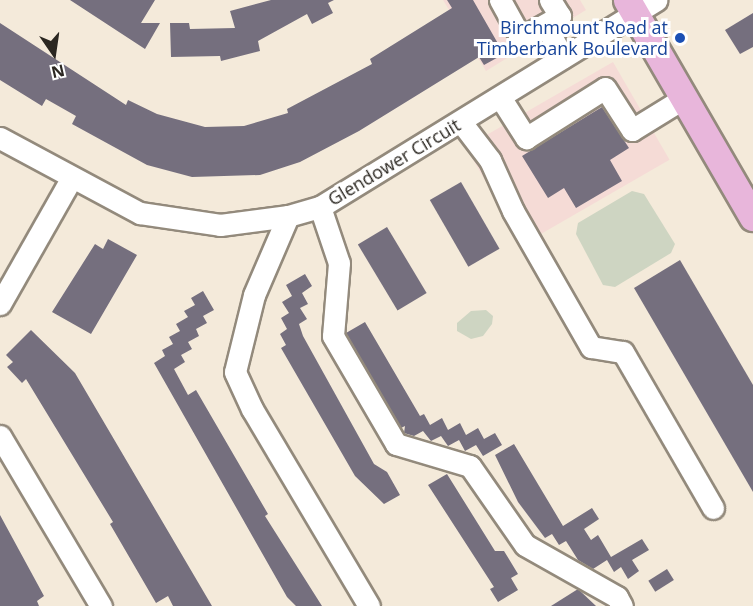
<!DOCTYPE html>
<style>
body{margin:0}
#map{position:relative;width:753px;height:606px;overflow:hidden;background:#f4eada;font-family:"Open Sans",sans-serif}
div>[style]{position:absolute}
.commercial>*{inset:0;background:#f5dbd6;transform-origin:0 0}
.green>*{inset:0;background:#ced5c2}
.building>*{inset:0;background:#756f7e;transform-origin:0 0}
.roads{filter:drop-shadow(2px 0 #938a7c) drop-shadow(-2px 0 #938a7c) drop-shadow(0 2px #938a7c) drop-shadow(0 -2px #938a7c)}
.minor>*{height:21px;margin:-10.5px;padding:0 10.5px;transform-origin:10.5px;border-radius:10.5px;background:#fff}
.major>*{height:27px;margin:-13.5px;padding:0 13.5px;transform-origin:13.5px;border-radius:13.5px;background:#e8b6db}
.dots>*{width:16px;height:16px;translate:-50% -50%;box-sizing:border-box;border:3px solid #fff;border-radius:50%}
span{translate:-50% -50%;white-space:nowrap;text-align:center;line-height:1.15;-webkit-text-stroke:6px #fff;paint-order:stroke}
.transit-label{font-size:18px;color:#164399}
.right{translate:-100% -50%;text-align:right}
.street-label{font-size:18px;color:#2b2721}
.north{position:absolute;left:24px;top:24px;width:60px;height:60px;-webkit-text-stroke:4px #fff;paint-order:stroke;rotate:167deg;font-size:16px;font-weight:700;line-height:24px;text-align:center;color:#2b2721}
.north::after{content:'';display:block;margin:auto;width:21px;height:27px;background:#2b2721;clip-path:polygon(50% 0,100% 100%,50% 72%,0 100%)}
</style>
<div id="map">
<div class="commercial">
<i style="clip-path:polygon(443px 0,580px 0,586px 10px,486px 71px)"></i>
<i style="left:613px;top:62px;width:113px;height:170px;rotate:60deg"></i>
</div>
<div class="green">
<i style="clip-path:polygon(632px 191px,644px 194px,675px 244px,671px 253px,615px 287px,603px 285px,576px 234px,578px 223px)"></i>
<i style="clip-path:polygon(486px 310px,493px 316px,492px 324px,483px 336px,471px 339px,457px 331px,457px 323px,471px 311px)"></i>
</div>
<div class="building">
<i style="clip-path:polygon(70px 0,155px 0,141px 23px,160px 23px,145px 49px)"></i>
<i style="clip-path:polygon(271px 0,334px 0,328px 3px,333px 13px,312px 24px,307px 14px,258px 41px,260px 51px,221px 61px,220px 56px,171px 57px,170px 23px,189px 23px,190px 29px,235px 28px,230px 11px)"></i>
<i style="clip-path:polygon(447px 0,473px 0,504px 54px,484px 65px,479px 57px,359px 131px,300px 162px,260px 175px,192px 177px,147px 165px,72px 124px,76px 116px,46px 99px,42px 106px,0 80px,0 23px,126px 105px,128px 100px,157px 114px,205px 127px,244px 126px,288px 113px,287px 109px,372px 64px,370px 59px,452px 8px)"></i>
<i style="clip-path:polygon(753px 13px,753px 47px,740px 54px,725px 30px)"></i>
<i style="clip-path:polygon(602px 107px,629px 148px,610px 160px,622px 181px,576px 208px,564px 188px,548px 198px,522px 156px)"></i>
<i style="left:461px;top:182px;width:77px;height:36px;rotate:60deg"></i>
<i style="left:387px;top:227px;width:77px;height:34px;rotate:59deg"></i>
<i style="clip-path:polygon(108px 239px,137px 255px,91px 334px,52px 312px,95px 244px,103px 249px)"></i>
<i style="clip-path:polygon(680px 260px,753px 385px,753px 492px,634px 288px)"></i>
<i style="clip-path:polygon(305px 274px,312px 286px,302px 293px,308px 304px,300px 308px,307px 319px,299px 324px,303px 336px,374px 464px,387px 472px,400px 495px,384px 504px,355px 476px,281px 348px,286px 345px,280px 334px,287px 329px,281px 318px,289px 313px,282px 302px,292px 296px,286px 285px)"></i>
<i style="clip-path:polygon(203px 291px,214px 310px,203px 316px,207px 323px,196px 329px,199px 336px,188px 342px,192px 349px,181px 355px,185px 362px,174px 369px,188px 395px,196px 390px,268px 514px,265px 516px,322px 606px,296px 606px,287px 597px,154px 363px,165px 356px,162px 350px,173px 344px,169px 337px,180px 331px,176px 324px,188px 317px,184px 311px,195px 305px,191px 298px)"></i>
<i style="clip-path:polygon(365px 322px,420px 416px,424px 414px,430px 425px,442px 418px,448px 430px,460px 423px,466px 435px,478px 428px,484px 439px,495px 433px,502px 445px,483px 456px,476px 445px,465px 451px,459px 440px,448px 446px,441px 436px,431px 441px,423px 431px,414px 436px,404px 433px,405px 426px,401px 428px,346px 333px)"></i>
<i style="clip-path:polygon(31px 330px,75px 373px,212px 606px,173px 606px,168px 596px,156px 603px,110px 524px,113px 522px,26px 379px,22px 383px,7px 367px,13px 362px,6px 355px)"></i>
<i style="clip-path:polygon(514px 444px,563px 526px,592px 508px,599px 519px,584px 529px,591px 540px,598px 535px,611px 557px,642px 539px,649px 550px,632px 560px,639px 571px,628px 579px,621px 567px,614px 572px,607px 560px,593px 569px,578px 560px,566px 541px,559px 545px,552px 534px,545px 538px,518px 502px,495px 455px)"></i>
<i style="clip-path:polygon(447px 474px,495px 551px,504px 551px,518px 574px,511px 578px,518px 590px,498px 602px,490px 589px,494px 587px,428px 485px)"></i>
<i style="clip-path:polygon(0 515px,44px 596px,37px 601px,39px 606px,0 606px)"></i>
<i style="left:667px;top:569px;width:13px;height:22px;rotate:58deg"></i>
<i style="clip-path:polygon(578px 589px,596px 606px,551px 606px)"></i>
</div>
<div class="roads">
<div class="minor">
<i style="left:500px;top:0;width:43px;rotate:61.1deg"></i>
<i style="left:521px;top:38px;width:45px;rotate:-29.4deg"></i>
<i style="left:560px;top:16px;width:19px;rotate:-122deg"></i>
<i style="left:545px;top:25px;width:37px;rotate:61deg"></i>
<i style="left:500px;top:97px;width:49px;rotate:57.6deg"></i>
<i style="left:526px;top:138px;width:93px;rotate:-32.3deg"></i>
<i style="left:605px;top:88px;width:50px;rotate:57.3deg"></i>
<i style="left:632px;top:130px;width:61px;rotate:-31.6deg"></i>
<i style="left:461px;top:122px;width:48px;rotate:52.7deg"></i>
<i style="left:490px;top:160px;width:56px;rotate:65.7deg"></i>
<i style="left:513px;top:211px;width:157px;rotate:60.2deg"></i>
<i style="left:591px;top:347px;width:32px;rotate:9deg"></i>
<i style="left:623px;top:352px;width:180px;rotate:60deg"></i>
<i style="left:0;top:138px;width:159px;rotate:28.2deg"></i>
<i style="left:140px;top:213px;width:81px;rotate:8.5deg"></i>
<i style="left:220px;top:225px;width:69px;rotate:-7.5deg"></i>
<i style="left:288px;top:216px;width:33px;rotate:-16deg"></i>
<i style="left:320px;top:207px;width:395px;rotate:-31.6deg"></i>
<i style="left:320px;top:207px;width:59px;rotate:71.3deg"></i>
<i style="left:339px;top:263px;width:73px;rotate:94.7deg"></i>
<i style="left:333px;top:336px;width:125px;rotate:59.7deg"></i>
<i style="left:396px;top:444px;width:77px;rotate:16.6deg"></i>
<i style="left:470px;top:466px;width:96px;rotate:55.2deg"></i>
<i style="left:525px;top:545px;width:106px;rotate:29.5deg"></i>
<i style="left:617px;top:597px;width:10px;rotate:61deg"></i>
<i style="left:288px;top:216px;width:86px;rotate:113.3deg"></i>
<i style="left:254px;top:295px;width:79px;rotate:103.9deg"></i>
<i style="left:235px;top:372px;width:41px;rotate:65.3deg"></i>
<i style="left:252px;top:409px;width:229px;rotate:59.3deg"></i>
<i style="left:0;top:304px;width:144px;rotate:-60.4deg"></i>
<i style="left:0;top:436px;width:198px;rotate:59.3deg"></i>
</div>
<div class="major">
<i style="left:627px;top:0;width:251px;rotate:59.9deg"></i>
</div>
</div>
<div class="dots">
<i style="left:680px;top:38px;background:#1a4fb4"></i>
</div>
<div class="transit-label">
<span class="right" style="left:668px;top:38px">Birchmount Road at<br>Timberbank Boulevard</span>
</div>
<div class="street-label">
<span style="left:394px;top:162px;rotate:-31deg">Glendower Circuit</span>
</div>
<div class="north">N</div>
</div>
